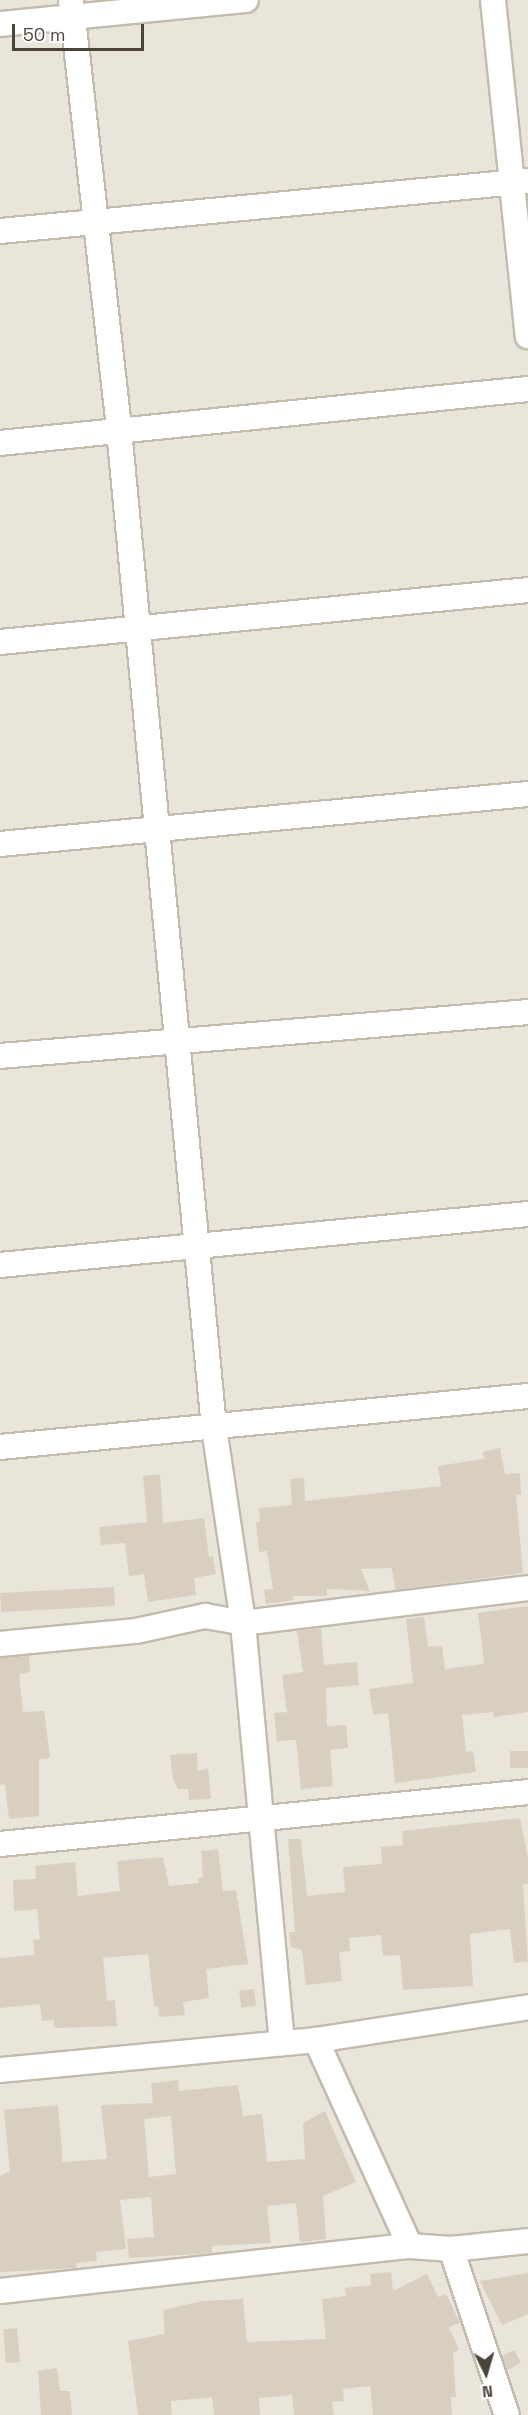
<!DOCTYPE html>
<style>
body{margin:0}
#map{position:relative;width:528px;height:2415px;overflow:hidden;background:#f6f3ec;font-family:"Space Grotesk",sans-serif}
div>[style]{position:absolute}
.residential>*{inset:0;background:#eae5da;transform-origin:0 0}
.building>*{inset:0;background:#d8cfc1;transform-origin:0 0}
.roads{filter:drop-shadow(2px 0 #c2bbae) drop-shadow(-2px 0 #c2bbae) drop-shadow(0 2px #c2bbae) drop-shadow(0 -2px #c2bbae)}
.minor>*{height:24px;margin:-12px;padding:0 12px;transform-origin:12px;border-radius:12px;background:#fff}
span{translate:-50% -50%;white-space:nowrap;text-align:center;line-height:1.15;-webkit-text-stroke:4.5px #fff;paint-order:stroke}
.north{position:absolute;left:456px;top:2343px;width:60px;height:60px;-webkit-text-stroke:4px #fff;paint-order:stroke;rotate:175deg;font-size:16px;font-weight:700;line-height:24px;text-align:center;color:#4b4439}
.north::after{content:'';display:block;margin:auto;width:21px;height:27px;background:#4b4439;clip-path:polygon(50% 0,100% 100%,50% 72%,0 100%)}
.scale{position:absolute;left:12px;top:24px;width:132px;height:27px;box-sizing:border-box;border:3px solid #4b4439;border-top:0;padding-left:8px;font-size:18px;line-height:21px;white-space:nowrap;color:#4b4439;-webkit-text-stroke:4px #fff;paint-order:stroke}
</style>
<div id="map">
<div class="residential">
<i style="left:0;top:0;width:528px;height:2415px"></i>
</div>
<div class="building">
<i style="clip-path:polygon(500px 1448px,505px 1474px,520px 1473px,521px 1494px,516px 1495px,523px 1573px,395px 1590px,392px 1568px,361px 1569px,370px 1591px,327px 1589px,327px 1596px,293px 1596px,293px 1600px,266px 1604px,264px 1590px,273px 1589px,267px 1551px,259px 1552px,256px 1522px,260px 1522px,259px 1508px,292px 1505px,290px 1479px,304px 1478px,305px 1501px,441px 1486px,438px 1466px,484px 1459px,483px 1452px)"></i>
<i style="clip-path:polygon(160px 1474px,163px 1523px,204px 1518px,209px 1557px,213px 1556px,216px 1574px,194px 1578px,196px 1595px,148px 1602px,144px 1574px,129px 1576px,125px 1543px,101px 1545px,99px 1527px,147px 1522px,143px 1476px)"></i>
<i style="left:114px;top:1587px;width:19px;height:114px;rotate:87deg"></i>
<i style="clip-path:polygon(528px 1606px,528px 1712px,494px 1717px,493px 1712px,462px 1715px,466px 1752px,473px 1751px,476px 1772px,395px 1783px,388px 1713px,373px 1715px,369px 1689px,413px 1683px,406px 1619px,424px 1617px,428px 1647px,442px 1646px,445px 1669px,484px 1664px,478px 1613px)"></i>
<i style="clip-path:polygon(321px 1628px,324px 1665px,357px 1662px,359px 1685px,326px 1688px,327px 1726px,346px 1725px,348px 1748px,330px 1750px,333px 1786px,301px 1789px,296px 1740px,277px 1741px,274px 1713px,287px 1712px,282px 1675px,303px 1672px,297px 1631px)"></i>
<i style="clip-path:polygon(29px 1656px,30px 1672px,19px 1674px,23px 1712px,44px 1711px,50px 1758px,39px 1759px,39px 1816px,9px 1819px,5px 1784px,0 1785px,0 1658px)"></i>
<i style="left:528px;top:1751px;width:17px;height:18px;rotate:90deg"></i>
<i style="clip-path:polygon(197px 1753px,198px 1771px,208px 1768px,211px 1799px,189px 1800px,188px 1789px,178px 1789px,173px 1779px,170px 1755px)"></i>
<i style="clip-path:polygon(520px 1818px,528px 1858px,528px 1884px,523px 1884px,528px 1962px,514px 1963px,510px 1929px,470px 1934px,473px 1986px,403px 1990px,400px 1955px,383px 1956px,381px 1935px,349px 1938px,350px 1951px,339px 1952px,342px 1981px,306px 1985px,302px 1950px,291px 1947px,289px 1932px,295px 1932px,288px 1839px,301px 1839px,307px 1896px,345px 1892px,343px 1867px,382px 1864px,381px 1847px,403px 1845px,402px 1831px)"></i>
<i style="clip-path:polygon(218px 1849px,223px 1891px,236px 1890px,248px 1964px,206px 1969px,209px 1998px,183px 2002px,185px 2015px,159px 2017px,158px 2006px,154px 2007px,148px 1954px,103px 1958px,107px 2001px,115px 2000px,117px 2026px,59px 2028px,54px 2027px,54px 2020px,42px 2021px,40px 2004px,0 2008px,0 1958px,34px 1955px,33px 1940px,40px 1939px,37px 1909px,14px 1911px,13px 1880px,36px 1879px,35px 1866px,75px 1862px,78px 1896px,120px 1891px,117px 1861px,163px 1857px,169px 1886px,199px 1883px,198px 1878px,203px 1877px,201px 1851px)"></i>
<i style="left:254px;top:1989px;width:17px;height:15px;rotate:83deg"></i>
<i style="clip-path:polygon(evenodd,178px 2080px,179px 2091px,238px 2085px,243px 2116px,262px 2114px,267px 2162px,305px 2159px,303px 2123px,325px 2111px,356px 2182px,323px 2196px,326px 2239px,300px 2242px,296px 2203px,267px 2206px,271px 2243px,212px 2246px,212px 2253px,129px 2258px,127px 2239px,154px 2237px,151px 2197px,120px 2200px,126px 2249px,96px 2252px,97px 2261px,76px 2263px,77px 2268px,0 2272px,0 2176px,10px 2171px,4px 2110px,58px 2105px,63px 2162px,107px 2159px,101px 2105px,153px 2103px,151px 2083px,178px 2080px,171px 2116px,176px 2174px,149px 2177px,144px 2119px,171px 2116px)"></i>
<i style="clip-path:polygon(391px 2272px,393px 2291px,427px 2274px,438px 2297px,446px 2294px,460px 2323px,449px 2327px,459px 2350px,453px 2353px,456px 2397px,451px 2397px,452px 2415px,373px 2415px,370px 2386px,343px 2389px,344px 2401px,332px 2402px,334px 2415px,294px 2415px,292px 2395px,259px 2398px,260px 2415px,214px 2415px,212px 2397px,171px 2401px,172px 2415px,138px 2415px,128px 2341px,165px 2334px,163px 2310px,203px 2301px,243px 2299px,247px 2342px,326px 2339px,322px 2299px,346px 2296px,345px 2288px,371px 2285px,370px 2274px)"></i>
<i style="clip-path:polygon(528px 2273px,528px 2314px,502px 2325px,480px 2281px)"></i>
<i style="left:17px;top:2328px;width:34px;height:14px;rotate:85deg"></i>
<i style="clip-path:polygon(514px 2350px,521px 2362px,508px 2370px,502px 2356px)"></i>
<i style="clip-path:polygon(57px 2368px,60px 2391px,70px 2391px,72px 2415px,41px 2415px,38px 2371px)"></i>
</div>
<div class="roads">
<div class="minor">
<i style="left:71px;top:0;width:433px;rotate:83.6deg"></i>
<i style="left:119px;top:430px;width:1003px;rotate:84.56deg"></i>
<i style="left:214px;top:1428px;width:197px;rotate:81.5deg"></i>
<i style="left:243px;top:1623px;width:422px;rotate:84.7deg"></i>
<i style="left:493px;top:0;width:338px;rotate:84.1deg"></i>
<i style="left:0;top:24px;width:247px;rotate:-5.6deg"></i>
<i style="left:0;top:231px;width:530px;rotate:-5.41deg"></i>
<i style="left:0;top:443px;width:531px;rotate:-5.84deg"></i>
<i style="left:0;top:642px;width:531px;rotate:-5.62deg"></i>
<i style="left:0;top:844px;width:530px;rotate:-5.41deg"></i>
<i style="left:0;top:1056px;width:530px;rotate:-4.76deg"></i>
<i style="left:0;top:1265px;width:530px;rotate:-5.52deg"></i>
<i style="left:0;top:1447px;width:530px;rotate:-5.52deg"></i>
<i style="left:0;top:1644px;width:137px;rotate:-5.5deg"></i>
<i style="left:136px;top:1631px;width:71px;rotate:-12.3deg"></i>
<i style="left:205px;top:1616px;width:39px;rotate:10deg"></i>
<i style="left:243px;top:1623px;width:287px;rotate:-7deg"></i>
<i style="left:0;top:1844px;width:531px;rotate:-5.62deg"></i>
<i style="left:316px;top:2040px;width:226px;rotate:65.5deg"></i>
<i style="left:0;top:2070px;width:317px;rotate:-5.4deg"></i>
<i style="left:316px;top:2040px;width:215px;rotate:-8.8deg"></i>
<i style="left:451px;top:2249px;width:175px;rotate:71.4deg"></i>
<i style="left:0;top:2291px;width:412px;rotate:-6.3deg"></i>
<i style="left:410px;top:2246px;width:41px;rotate:4.2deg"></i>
<i style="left:451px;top:2249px;width:77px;rotate:-5.9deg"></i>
</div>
</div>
<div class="north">N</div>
<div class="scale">50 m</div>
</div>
